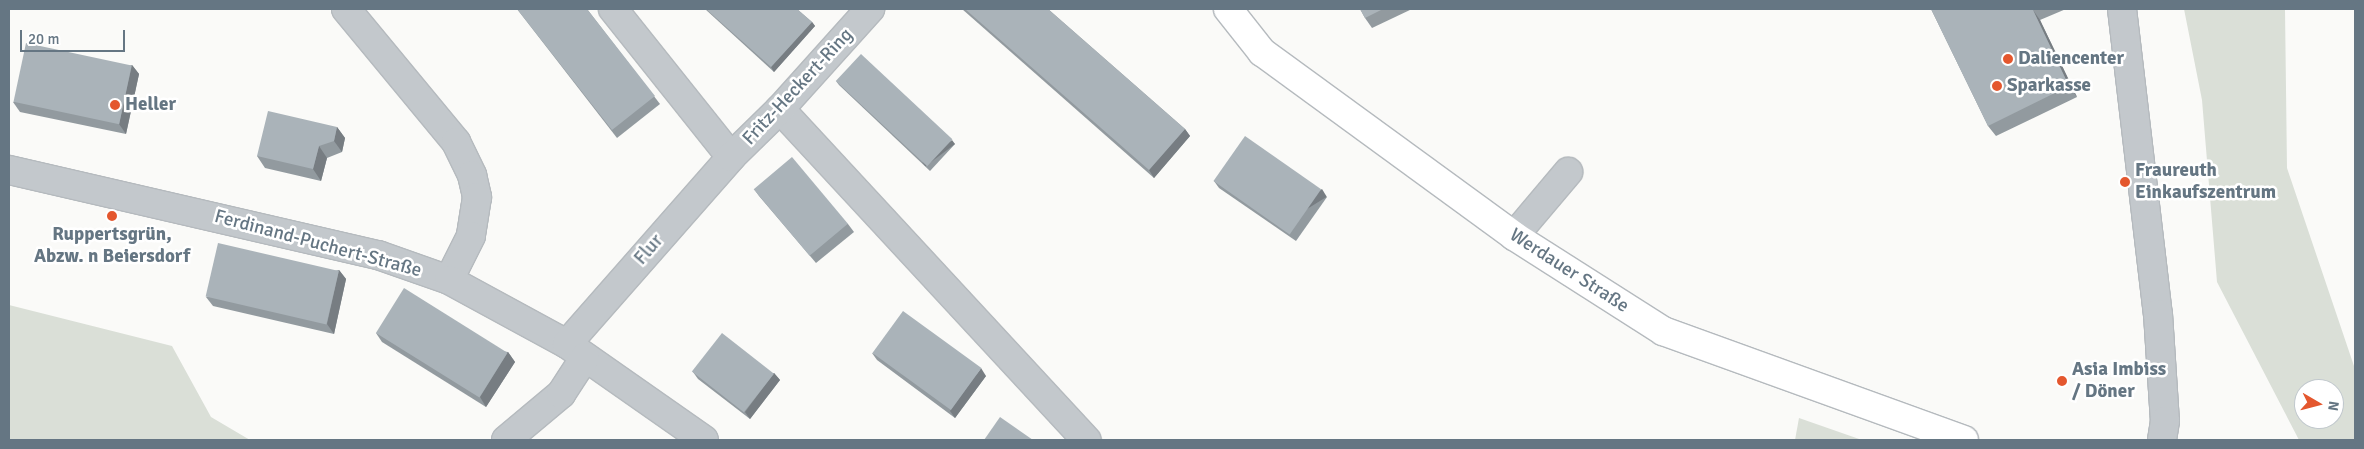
<!DOCTYPE html>
<meta charset="utf-8">
<style>
body{margin:0}
#map{position:relative;width:2364px;height:449px;overflow:hidden;background:#fafaf8;font-family:Signika,sans-serif}
div>[style]{position:absolute}
.green>*{inset:0;background:#dadfd7}
.roads{filter:drop-shadow(1px 0 #b5babe) drop-shadow(-1px 0 #b5babe) drop-shadow(0 1px #b5babe) drop-shadow(0 -1px #b5babe)}
.minor>*{height:28px;margin:-14px;padding:0 14px;transform-origin:14px;border-radius:14px;background:#c3c8cc}
.major>*{height:28px;margin:-14px;padding:0 14px;transform-origin:14px;border-radius:14px;background:#fff}
.wall>*{inset:0;background:#929a9f}
.shaded-wall>*{inset:0;background:#777d82;transform-origin:0 0}
.building>*{inset:0;background:#aab3b9;transform-origin:0 0}
.dots>*{width:14px;height:14px;translate:-50% -50%;box-sizing:border-box;border:2px solid #fff;border-radius:50%}
span{translate:-50% -50%;white-space:nowrap;text-align:center;line-height:1.15;-webkit-text-stroke:5px #fff;paint-order:stroke}
.poi-label{font-size:19px;color:#657683;font-weight:700}
.left{translate:0 -50%;text-align:left}
.street-label{font-size:19px;color:#657683}
.frame{position:absolute;inset:0;border:10px solid #657683;pointer-events:none}
.north{position:absolute;left:2294px;top:379px;width:50px;height:50px;box-sizing:border-box;background:#fff;border:1px solid #c1c8cd;border-radius:50%;rotate:98deg;font-size:14px;font-weight:700;line-height:20px;text-align:center;color:#657683}
.north::after{content:'';display:block;margin:auto;width:18px;height:22px;background:#e4572e;clip-path:polygon(50% 0,100% 100%,50% 72%,0 100%)}
.scale{position:absolute;left:20px;top:30px;width:105px;height:22px;box-sizing:border-box;border:2px solid #657683;border-top:0;padding-left:6px;font-size:15px;line-height:18px;white-space:nowrap;color:#657683;-webkit-text-stroke:4px #fff;paint-order:stroke}
</style>
<div id="map">
<div class="green">
<i style="clip-path:polygon(evenodd,2184px 9px,2285px 9px,2287px 168px,2355px 369px,2355px 440px,2299px 440px,2217px 282px,2202px 100px,2184px 9px,2304px 389px,2334px 389px,2334px 419px,2304px 419px,2304px 389px)"></i>
<i style="clip-path:polygon(9px 305px,172px 346px,211px 417px,250px 440px,9px 440px)"></i>
<i style="clip-path:polygon(1799px 418px,1862px 440px,1795px 440px)"></i>
</div>
<div class="roads">
<div class="minor">
<i style="left:346px;top:9px;width:173px;rotate:50.4deg"></i>
<i style="left:456px;top:142px;width:37px;rotate:64deg"></i>
<i style="left:472px;top:175px;width:23px;rotate:77deg"></i>
<i style="left:477px;top:197px;width:39px;rotate:99deg"></i>
<i style="left:471px;top:236px;width:49px;rotate:116.6deg"></i>
<i style="left:613px;top:9px;width:189px;rotate:51.4deg"></i>
<i style="left:2122px;top:9px;width:307px;rotate:83.3deg"></i>
<i style="left:2158px;top:314px;width:107px;rotate:86.3deg"></i>
<i style="left:2165px;top:421px;width:19px;rotate:99deg"></i>
<i style="left:780px;top:109px;width:451px;rotate:47.2deg"></i>
<i style="left:9px;top:170px;width:379px;rotate:13deg"></i>
<i style="left:378px;top:255px;width:75px;rotate:19.4deg"></i>
<i style="left:449px;top:280px;width:134px;rotate:28.5deg"></i>
<i style="left:567px;top:344px;width:167px;rotate:35deg"></i>
<i style="left:1514px;top:236px;width:84px;rotate:-49.8deg"></i>
<i style="left:567px;top:344px;width:249px;rotate:-48.7deg"></i>
<i style="left:731px;top:157px;width:69px;rotate:-44.4deg"></i>
<i style="left:780px;top:109px;width:135px;rotate:-48deg"></i>
<i style="left:506px;top:440px;width:72px;rotate:-39.9deg"></i>
<i style="left:561px;top:394px;width:44px;rotate:-57deg"></i>
</div>
<div class="major">
<i style="left:1228px;top:9px;width:55px;rotate:51.7deg"></i>
<i style="left:1262px;top:52px;width:312px;rotate:36.1deg"></i>
<i style="left:1514px;top:236px;width:177px;rotate:32.5deg"></i>
<i style="left:1663px;top:331px;width:320px;rotate:19.9deg"></i>
</div>
</div>
<div class="wall">
<i style="clip-path:polygon(517px 9px,587px 9px,660px 104px,617px 138px)"></i>
<i style="clip-path:polygon(705px 9px,797px 9px,812px 22px,815px 26px,774px 72px)"></i>
<i style="clip-path:polygon(962px 9px,1048px 9px,1185px 129px,1190px 136px,1154px 178px)"></i>
<i style="clip-path:polygon(1360px 9px,1412px 9px,1372px 28px,1365px 18px)"></i>
<i style="clip-path:polygon(1931px 9px,2066px 9px,2040px 20px,2077px 97px,1996px 136px,1988px 126px)"></i>
<i style="clip-path:polygon(132px 65px,139px 74px,126px 134px,20px 112px,13px 102px)"></i>
<i style="clip-path:polygon(836px 81px,955px 144px,930px 171px,839px 85px)"></i>
<i style="clip-path:polygon(337px 127px,345px 138px,342px 152px,327px 158px,321px 181px,265px 168px,257px 156px)"></i>
<i style="clip-path:polygon(1214px 181px,1327px 197px,1296px 241px,1219px 188px)"></i>
<i style="clip-path:polygon(754px 189px,848px 224px,854px 232px,816px 263px,759px 196px)"></i>
<i style="clip-path:polygon(339px 270px,346px 279px,334px 334px,213px 306px,206px 297px)"></i>
<i style="clip-path:polygon(376px 333px,508px 352px,515px 362px,486px 407px,382px 342px)"></i>
<i style="clip-path:polygon(872px 353px,986px 376px,955px 418px,877px 360px)"></i>
<i style="clip-path:polygon(693px 372px,774px 373px,780px 380px,750px 419px,698px 379px)"></i>
</div>
<div class="shaded-wall">
<i style="clip-path:polygon(2033px 10px,2040px 20px,2077px 97px,2069px 86px)"></i>
<i style="clip-path:polygon(812px 22px,815px 26px,774px 72px,771px 67px)"></i>
<i style="clip-path:polygon(132px 65px,139px 74px,126px 134px,119px 124px)"></i>
<i style="clip-path:polygon(337px 127px,345px 138px,342px 152px,334px 141px)"></i>
<i style="clip-path:polygon(1185px 129px,1190px 136px,1154px 178px,1149px 170px)"></i>
<i style="left:952px;top:140px;width:5px;height:37px;rotate:53deg"></i>
<i style="clip-path:polygon(319px 146px,327px 158px,321px 181px,313px 169px)"></i>
<i style="left:1322px;top:189px;width:9px;height:55px;rotate:58deg"></i>
<i style="clip-path:polygon(339px 270px,346px 279px,334px 334px,327px 324px)"></i>
<i style="clip-path:polygon(508px 352px,515px 362px,486px 407px,480px 397px)"></i>
<i style="clip-path:polygon(981px 368px,986px 376px,955px 418px,950px 411px)"></i>
<i style="clip-path:polygon(774px 373px,780px 380px,750px 419px,745px 412px)"></i>
</div>
<div class="building">
<i style="clip-path:polygon(517px 9px,587px 9px,655px 96px,612px 130px)"></i>
<i style="clip-path:polygon(706px 9px,797px 9px,812px 22px,771px 67px)"></i>
<i style="clip-path:polygon(965px 9px,1048px 9px,1185px 129px,1149px 170px)"></i>
<i style="clip-path:polygon(1360px 9px,1383px 9px,1365px 18px)"></i>
<i style="clip-path:polygon(1931px 9px,2035px 9px,2033px 10px,2069px 86px,1988px 126px)"></i>
<i style="left:26px;top:43px;width:108px;height:60px;rotate:12deg"></i>
<i style="left:861px;top:54px;width:125px;height:37px;rotate:43deg"></i>
<i style="clip-path:polygon(268px 111px,337px 127px,334px 141px,319px 146px,313px 169px,257px 156px)"></i>
<i style="left:1245px;top:136px;width:93px;height:55px;rotate:35deg"></i>
<i style="left:792px;top:157px;width:87px;height:50px;rotate:50deg"></i>
<i style="left:218px;top:243px;width:124px;height:55px;rotate:13deg"></i>
<i style="left:404px;top:288px;width:122px;height:53px;rotate:32deg"></i>
<i style="left:903px;top:311px;width:97px;height:52px;rotate:36deg"></i>
<i style="left:722px;top:333px;width:66px;height:49px;rotate:38deg"></i>
<i style="clip-path:polygon(1000px 417px,1033px 440px,984px 440px)"></i>
</div>
<div class="dots">
<i style="left:2008px;top:59px;background:#e4572e"></i>
<i style="left:1997px;top:86px;background:#e4572e"></i>
<i style="left:115px;top:105px;background:#e4572e"></i>
<i style="left:2125px;top:182px;background:#e4572e"></i>
<i style="left:112px;top:216px;background:#e4572e"></i>
<i style="left:2062px;top:381px;background:#e4572e"></i>
</div>
<div class="poi-label">
<span class="left" style="left:2018px;top:59px">Daliencenter</span>
<span class="left" style="left:2007px;top:86px">Sparkasse</span>
<span class="left" style="left:125px;top:105px">Heller</span>
<span class="left" style="left:2135px;top:182px">Fraureuth<br>Einkaufszentrum</span>
<span style="left:112px;top:246px">Ruppertsgrün,<br>Abzw. n Beiersdorf</span>
<span class="left" style="left:2072px;top:381px">Asia Imbiss<br>/ Döner</span>
</div>
<div class="street-label">
<span style="left:798px;top:87px;rotate:-47deg">Fritz-Heckert-Ring</span>
<span style="left:318px;top:244px;rotate:15deg">Ferdinand-Puchert-Straße</span>
<span style="left:649px;top:250px;rotate:-49deg">Flur</span>
<span style="left:1569px;top:271px;rotate:33deg">Werdauer Straße</span>
</div>
<div class="frame"></div>
<div class="north">N</div>
<div class="scale">20 m</div>
</div>
